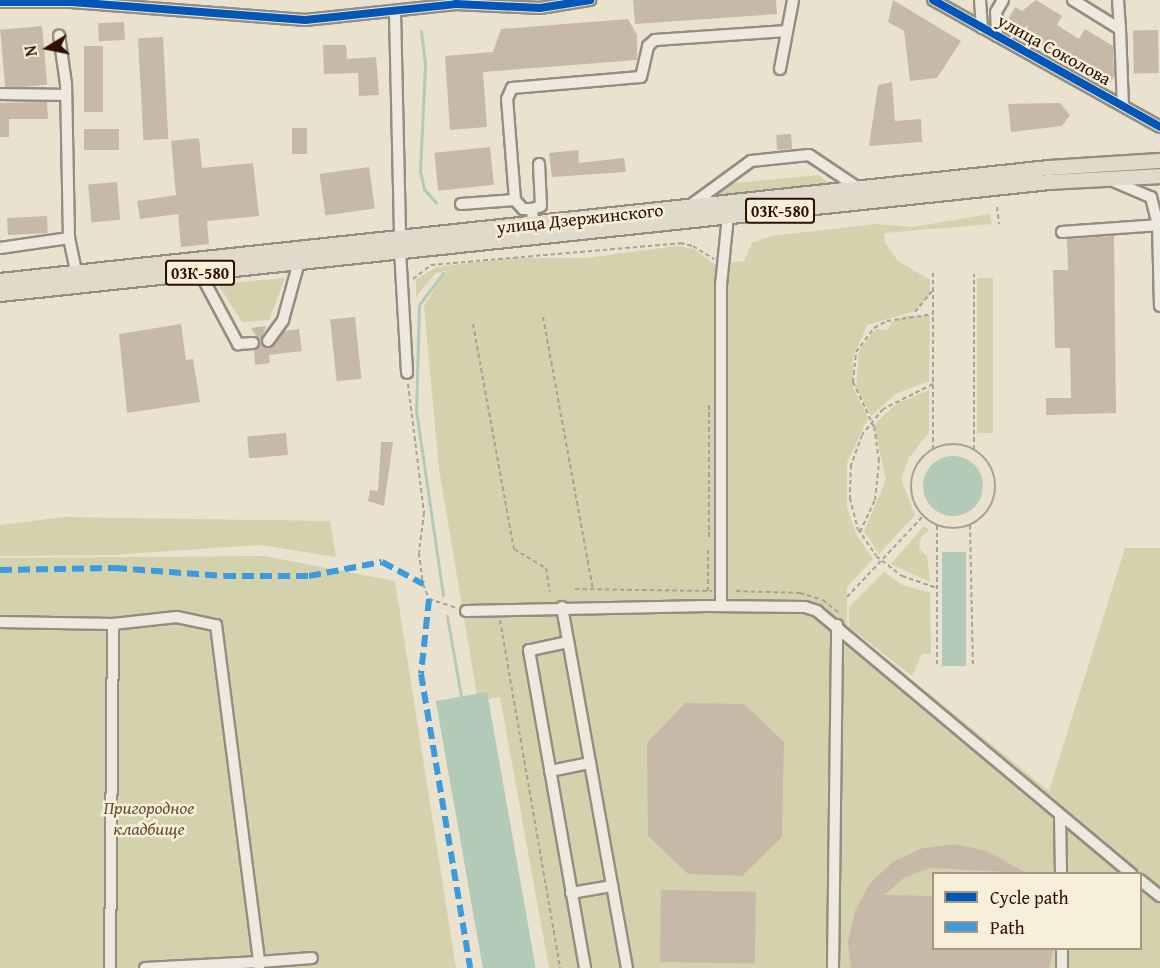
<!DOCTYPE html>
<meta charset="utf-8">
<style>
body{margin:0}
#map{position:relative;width:1160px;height:968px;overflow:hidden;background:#e9e2ce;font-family:"Gentium Book Plus",serif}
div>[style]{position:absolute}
.green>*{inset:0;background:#d3d2ac;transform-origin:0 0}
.water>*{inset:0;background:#b3cab9;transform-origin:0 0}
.round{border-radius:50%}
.stream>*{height:3px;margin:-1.5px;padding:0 1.5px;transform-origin:1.5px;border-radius:1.5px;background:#b3cab9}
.building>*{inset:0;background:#c7b9a8;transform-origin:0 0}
.path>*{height:2px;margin-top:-1px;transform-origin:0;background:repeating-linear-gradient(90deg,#a7a198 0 4.5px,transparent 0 7.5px)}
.path>.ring{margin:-1px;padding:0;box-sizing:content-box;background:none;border:2px solid #a7a198;border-radius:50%}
.roads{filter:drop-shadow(2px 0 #958d81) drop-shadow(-2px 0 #958d81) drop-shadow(0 2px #958d81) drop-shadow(0 -2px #958d81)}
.minor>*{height:10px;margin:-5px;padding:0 5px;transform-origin:5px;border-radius:5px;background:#ede9df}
.major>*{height:14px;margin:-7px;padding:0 7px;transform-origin:7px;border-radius:7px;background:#e0daca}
.quiet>*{height:6px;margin-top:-3px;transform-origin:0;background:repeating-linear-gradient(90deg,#3d9add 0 12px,transparent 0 18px)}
.cycleway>*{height:8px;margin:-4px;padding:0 4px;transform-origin:4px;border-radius:4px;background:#0057b8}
span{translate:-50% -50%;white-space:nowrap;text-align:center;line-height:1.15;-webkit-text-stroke:5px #f8efd8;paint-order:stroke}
.shield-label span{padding:2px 4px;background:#f8efd8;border:2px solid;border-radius:4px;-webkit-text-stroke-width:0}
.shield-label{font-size:16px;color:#2d0f04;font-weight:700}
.street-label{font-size:18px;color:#2d0f04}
.park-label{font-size:18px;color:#614e35;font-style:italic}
.legend{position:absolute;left:932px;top:872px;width:210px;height:78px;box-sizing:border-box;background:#f8efd8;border:2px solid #a79583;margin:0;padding:8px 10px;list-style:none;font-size:18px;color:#2d0f04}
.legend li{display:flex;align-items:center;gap:12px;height:30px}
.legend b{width:30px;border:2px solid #a79583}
.north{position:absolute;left:18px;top:18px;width:60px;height:60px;-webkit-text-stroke:4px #f8efd8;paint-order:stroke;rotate:260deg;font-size:16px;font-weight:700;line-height:24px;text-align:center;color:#2d0f04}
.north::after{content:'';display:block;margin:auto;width:21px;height:27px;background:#2d0f04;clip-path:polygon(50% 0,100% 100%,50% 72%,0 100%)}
</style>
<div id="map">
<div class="green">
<i style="clip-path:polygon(819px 175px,828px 183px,716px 195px,725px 184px)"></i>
<i style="clip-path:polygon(evenodd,990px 214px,992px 224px,884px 233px,885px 243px,898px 261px,930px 280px,930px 295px,915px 311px,867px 325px,853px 358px,853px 388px,868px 418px,847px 463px,847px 508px,857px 536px,873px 559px,847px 587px,847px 627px,1049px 791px,1125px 548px,1160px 548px,1160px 968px,549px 968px,500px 697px,478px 701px,439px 469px,424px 306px,446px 271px,436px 273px,416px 297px,416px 279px,437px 267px,512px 258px,586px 258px,677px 246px,694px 249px,714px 264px,744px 261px,752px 243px,771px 236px,876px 224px,913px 227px,990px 214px,934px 874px,1140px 874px,1140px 948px,934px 948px,934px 874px)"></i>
<i style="clip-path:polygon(285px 278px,269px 320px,242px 322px,218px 284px)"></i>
<i style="left:977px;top:278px;width:16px;height:155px"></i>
<i style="clip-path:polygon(908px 316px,930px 316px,929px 381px,895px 394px,871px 416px,856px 387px,859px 350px,876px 329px,887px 330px,894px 320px)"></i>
<i style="clip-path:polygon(929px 390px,929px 432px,909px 458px,901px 479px,915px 515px,879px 554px,864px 531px,886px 480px,874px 425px,896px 404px)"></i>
<i style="clip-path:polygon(65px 517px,330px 521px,336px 557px,261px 545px,111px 555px,0 556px,0 525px)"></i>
<i style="clip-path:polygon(924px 526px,929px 530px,921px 537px,919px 549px,927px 556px,930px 582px,891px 564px)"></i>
<i style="clip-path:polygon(264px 556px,395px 581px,456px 968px,0 968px,0 558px)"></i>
<i style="clip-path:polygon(884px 572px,902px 585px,930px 593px,931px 654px,922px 654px,912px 676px,849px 627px,849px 607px)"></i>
</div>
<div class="water">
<i class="round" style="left:923px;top:456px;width:60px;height:60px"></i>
<i style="left:942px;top:552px;width:24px;height:114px"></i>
<i style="left:487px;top:692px;width:281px;height:52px;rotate:80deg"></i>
</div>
<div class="stream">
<i style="left:421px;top:31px;width:34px;rotate:83deg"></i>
<i style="left:425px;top:65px;width:106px;rotate:92.7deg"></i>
<i style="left:420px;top:171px;width:18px;rotate:77deg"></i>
<i style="left:424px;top:189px;width:18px;rotate:49deg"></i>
<i style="left:443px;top:273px;width:40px;rotate:127deg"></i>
<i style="left:419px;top:305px;width:105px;rotate:91.6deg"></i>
<i style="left:416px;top:410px;width:187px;rotate:81.7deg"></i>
<i style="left:447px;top:616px;width:81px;rotate:80.1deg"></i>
</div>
<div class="building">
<i style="clip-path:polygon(633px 0,776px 0,777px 14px,635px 24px)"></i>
<i style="clip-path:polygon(893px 0,961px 41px,937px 78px,910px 81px,904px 31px,888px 22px)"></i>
<i style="clip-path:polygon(1036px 0,1062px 16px,1057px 25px,1079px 39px,1085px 29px,1113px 46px,1114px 76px,1107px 88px,1004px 27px,1015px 7px,1022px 11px)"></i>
<i style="clip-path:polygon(628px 19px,637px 35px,637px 60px,483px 72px,487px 127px,450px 130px,445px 56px,493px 52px,501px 29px)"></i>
<i style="left:124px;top:22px;width:18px;height:26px;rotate:87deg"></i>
<i style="left:42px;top:26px;width:59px;height:42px;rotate:85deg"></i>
<i style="left:1158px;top:30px;width:43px;height:25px;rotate:89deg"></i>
<i style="left:163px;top:37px;width:102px;height:25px;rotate:87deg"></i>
<i style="clip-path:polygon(323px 45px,346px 45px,347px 59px,376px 57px,379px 95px,359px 96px,358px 73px,324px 74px)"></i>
<i style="left:84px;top:46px;width:19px;height:66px"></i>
<i style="clip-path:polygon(892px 82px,895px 121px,921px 119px,922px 142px,869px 146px,878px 85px)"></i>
<i style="clip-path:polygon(47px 102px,48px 119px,9px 119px,9px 137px,0 137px,0 103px)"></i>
<i style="clip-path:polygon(1060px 103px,1070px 115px,1062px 126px,1011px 132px,1008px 104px)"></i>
<i style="left:292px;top:128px;width:15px;height:26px"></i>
<i style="left:119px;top:129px;width:21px;height:35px;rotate:90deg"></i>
<i style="left:791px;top:134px;width:15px;height:15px;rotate:86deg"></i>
<i style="clip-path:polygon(199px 138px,202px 168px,253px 163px,259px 216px,207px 221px,209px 244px,181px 247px,178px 214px,140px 219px,137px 201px,176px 195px,171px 141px)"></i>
<i style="left:490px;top:147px;width:38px;height:56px;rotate:84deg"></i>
<i style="clip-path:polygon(578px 150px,579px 163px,624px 158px,626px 172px,552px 177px,549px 153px)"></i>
<i style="left:369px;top:167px;width:42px;height:50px;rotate:82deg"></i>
<i style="left:117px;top:182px;width:38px;height:29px;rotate:85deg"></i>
<i style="left:47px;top:216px;width:17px;height:40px;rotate:87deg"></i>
<i style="clip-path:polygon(1114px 236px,1116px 413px,1046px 415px,1046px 398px,1071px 398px,1070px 348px,1055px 348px,1053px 270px,1068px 270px,1067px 239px)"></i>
<i style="left:355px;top:317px;width:62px;height:25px;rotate:84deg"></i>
<i style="clip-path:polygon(181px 324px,186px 360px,193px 359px,200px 402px,127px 413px,119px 334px)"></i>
<i style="clip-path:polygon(266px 326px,261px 341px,264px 347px,272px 348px,284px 331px,299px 329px,302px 351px,269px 355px,270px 363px,255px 365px,254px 350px,260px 342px,251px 328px)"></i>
<i style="left:286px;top:433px;width:22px;height:39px;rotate:85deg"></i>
<i style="clip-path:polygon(381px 442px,393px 442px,384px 506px,368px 501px,370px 490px,378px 491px)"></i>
<i style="clip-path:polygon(685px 703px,744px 704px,784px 742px,782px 837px,742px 876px,688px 874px,648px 836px,647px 743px)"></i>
<i style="clip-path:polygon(955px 844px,987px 851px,1026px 873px,930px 868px,904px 878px,884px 895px,933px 896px,933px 948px,1054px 948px,1049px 968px,851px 968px,848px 942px,855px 911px,870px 883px,894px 861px,923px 848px)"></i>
<i style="left:661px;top:890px;width:95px;height:72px;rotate:1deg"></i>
</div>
<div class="path">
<i style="left:997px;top:207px;width:17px;rotate:83deg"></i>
<i style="left:413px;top:279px;width:23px;rotate:-38deg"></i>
<i style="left:431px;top:265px;width:250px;rotate:-5deg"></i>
<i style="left:680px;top:243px;width:13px;rotate:13deg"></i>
<i style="left:693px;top:246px;width:25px;rotate:32deg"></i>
<i style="left:915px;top:312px;width:27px;rotate:-51deg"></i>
<i style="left:543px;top:317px;width:277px;rotate:79.6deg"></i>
<i style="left:473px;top:324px;width:229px;rotate:79.7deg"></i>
<i style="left:514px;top:549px;width:37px;rotate:31deg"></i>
<i style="left:546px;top:568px;width:24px;rotate:81deg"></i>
<i style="left:408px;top:384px;width:130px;rotate:82.9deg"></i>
<i style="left:424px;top:513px;width:40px;rotate:97.1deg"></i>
<i style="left:419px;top:553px;width:31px;rotate:83deg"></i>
<i style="left:423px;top:584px;width:16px;rotate:68deg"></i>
<i style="left:429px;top:599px;width:28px;rotate:18deg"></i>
<i style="left:933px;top:384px;width:56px;rotate:153.4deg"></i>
<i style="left:883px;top:409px;width:33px;rotate:129deg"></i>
<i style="left:862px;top:435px;width:32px;rotate:110deg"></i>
<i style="left:851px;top:465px;width:33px;rotate:92deg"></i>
<i style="left:850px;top:498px;width:32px;rotate:76deg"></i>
<i style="left:858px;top:529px;width:32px;rotate:56deg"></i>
<i style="left:876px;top:556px;width:33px;rotate:38deg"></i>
<i style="left:902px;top:576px;width:37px;rotate:19deg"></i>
<i class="ring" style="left:911px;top:444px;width:82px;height:82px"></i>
<i style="left:933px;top:449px;width:176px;rotate:-90deg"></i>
<i style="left:974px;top:449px;width:175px;rotate:-90deg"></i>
<i style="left:937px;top:525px;width:141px;rotate:90deg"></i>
<i style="left:970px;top:525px;width:141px;rotate:88.8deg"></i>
<i style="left:860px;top:532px;width:35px;rotate:-65deg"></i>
<i style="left:875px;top:500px;width:39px;rotate:-84deg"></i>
<i style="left:879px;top:461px;width:34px;rotate:-98deg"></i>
<i style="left:874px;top:427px;width:50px;rotate:-115deg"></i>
<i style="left:853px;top:382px;width:30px;rotate:-84deg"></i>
<i style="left:856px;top:352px;width:30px;rotate:-53deg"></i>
<i style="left:874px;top:328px;width:15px;rotate:-28deg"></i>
<i style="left:887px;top:321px;width:47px;rotate:-8.7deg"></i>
<i style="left:709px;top:537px;width:132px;rotate:-90deg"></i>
<i style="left:575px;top:589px;width:137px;rotate:0.8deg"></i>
<i style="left:708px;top:591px;width:41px;rotate:-90deg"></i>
<i style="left:736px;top:591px;width:64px;rotate:1.8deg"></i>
<i style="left:800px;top:593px;width:24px;rotate:17deg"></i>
<i style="left:823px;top:600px;width:22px;rotate:39deg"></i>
<i style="left:847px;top:597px;width:111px;rotate:-46.8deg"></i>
<i style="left:500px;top:620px;width:353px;rotate:80.2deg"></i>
</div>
<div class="roads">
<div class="minor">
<i style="left:933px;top:0;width:260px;rotate:29.2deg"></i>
<i style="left:980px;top:0;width:28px;rotate:86deg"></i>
<i style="left:1073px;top:0;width:55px;rotate:31.7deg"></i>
<i style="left:1120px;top:29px;width:77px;rotate:87.8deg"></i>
<i style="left:1118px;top:0;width:29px;rotate:86deg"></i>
<i style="left:0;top:2px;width:71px"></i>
<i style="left:71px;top:2px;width:235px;rotate:4.4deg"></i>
<i style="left:305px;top:20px;width:152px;rotate:-6deg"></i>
<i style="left:456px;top:4px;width:84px;rotate:2.7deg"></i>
<i style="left:540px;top:8px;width:51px;rotate:-9.1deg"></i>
<i style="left:395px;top:12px;width:226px;rotate:88.7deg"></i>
<i style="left:997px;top:36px;width:24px;rotate:-92deg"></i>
<i style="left:996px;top:12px;width:14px;rotate:-60deg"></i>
<i style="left:780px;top:69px;width:70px;rotate:-79.3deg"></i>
<i style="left:2px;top:94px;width:64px;rotate:0.9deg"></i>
<i style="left:1115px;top:182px;width:39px;rotate:23deg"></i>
<i style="left:1151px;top:197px;width:29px;rotate:76deg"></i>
<i style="left:1158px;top:225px;width:81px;rotate:88.6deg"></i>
<i style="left:461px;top:204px;width:54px;rotate:-4.2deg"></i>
<i style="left:688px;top:207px;width:78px;rotate:-36.1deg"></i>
<i style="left:751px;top:161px;width:58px;rotate:-5.9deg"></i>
<i style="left:809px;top:155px;width:61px;rotate:33.7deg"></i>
<i style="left:532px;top:209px;width:9px;rotate:-18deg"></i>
<i style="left:541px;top:206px;width:42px;rotate:-92.7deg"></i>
<i style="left:533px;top:224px;width:15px;rotate:-94deg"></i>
<i style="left:532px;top:209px;width:9px;rotate:180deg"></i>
<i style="left:523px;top:209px;width:12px;rotate:-132deg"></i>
<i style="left:515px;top:200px;width:101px;rotate:-94.5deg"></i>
<i style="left:507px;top:99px;width:12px;rotate:-66deg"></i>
<i style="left:512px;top:88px;width:129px;rotate:-4.9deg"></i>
<i style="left:641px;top:77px;width:32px;rotate:-77deg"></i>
<i style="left:648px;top:46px;width:9px;rotate:-41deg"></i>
<i style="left:655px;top:40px;width:132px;rotate:-3.9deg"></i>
<i style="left:1062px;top:232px;width:98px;rotate:-4.1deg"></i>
<i style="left:69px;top:238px;width:35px;rotate:78deg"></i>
<i style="left:0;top:248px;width:70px;rotate:-8.2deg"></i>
<i style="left:69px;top:238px;width:154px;rotate:-91.1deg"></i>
<i style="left:66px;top:84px;width:49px;rotate:-98.1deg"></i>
<i style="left:400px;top:250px;width:123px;rotate:86.7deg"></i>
<i style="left:200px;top:273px;width:81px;rotate:61.8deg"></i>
<i style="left:238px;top:344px;width:15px;rotate:-4deg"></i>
<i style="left:268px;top:341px;width:26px;rotate:-54deg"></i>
<i style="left:283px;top:320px;width:60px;rotate:-74.6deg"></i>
<i style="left:721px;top:606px;width:321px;rotate:-90deg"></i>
<i style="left:721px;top:285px;width:69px;rotate:-84.2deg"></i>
<i style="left:562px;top:607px;width:367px;rotate:79.8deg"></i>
<i style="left:466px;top:611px;width:242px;rotate:-1.2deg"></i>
<i style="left:708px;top:606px;width:97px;rotate:0.6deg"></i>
<i style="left:805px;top:607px;width:13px;rotate:18deg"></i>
<i style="left:817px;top:611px;width:410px;rotate:39.9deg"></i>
<i style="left:0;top:622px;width:113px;rotate:1deg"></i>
<i style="left:113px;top:624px;width:64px;rotate:-6.2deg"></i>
<i style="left:177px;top:617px;width:40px;rotate:12deg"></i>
<i style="left:216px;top:625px;width:340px;rotate:82.7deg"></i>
<i style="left:259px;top:962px;width:114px;rotate:177deg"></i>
<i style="left:568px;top:642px;width:40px;rotate:168deg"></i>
<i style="left:529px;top:650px;width:323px;rotate:80deg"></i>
<i style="left:550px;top:771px;width:41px;rotate:-11.3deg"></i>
<i style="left:1060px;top:815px;width:59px;rotate:89deg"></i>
<i style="left:1140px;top:880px;width:26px;rotate:39deg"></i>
<i style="left:571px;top:893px;width:42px;rotate:-9.7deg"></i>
<i style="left:1062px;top:948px;width:20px;rotate:90deg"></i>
<i style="left:110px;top:968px;width:344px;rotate:-89.5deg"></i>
<i style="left:259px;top:968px;width:6px;rotate:-90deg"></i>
<i style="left:259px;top:962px;width:53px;rotate:-4.3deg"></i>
<i style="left:833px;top:968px;width:343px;rotate:-89.3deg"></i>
</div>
<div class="major">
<i style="left:0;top:281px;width:1054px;rotate:-6.15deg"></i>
<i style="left:1048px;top:168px;width:112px;rotate:-3.6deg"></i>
<i style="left:0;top:294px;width:1056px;rotate:-6.09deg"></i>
<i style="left:1050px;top:182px;width:110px;rotate:-3.1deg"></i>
</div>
</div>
<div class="quiet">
<i style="left:0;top:570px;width:115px;rotate:-1deg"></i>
<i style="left:115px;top:568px;width:109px;rotate:4.2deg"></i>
<i style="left:224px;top:576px;width:85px"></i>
<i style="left:309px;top:576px;width:74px;rotate:-10.9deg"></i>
<i style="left:382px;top:562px;width:47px;rotate:28.2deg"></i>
<i style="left:429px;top:599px;width:75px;rotate:96.1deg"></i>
<i style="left:421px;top:674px;width:298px;rotate:80.5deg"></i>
</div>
<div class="cycleway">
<i style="left:933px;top:0;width:260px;rotate:29.2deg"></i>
<i style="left:0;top:2px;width:71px"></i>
<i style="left:71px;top:2px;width:235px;rotate:4.4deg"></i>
<i style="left:305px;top:20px;width:152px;rotate:-6deg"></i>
<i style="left:456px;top:4px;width:84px;rotate:2.7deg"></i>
<i style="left:540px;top:8px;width:51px;rotate:-9.1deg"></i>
</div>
<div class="shield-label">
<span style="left:780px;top:211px">03К-580</span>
<span style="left:200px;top:273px">03К-580</span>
</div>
<div class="street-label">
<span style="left:1054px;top:50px;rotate:29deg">улица Соколова</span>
<span style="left:580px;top:219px;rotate:-6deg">улица Дзержинского</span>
</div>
<div class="park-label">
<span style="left:149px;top:819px">Пригородное<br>кладбище</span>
</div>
<ul class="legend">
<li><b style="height:8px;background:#0057b8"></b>Cycle path</li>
<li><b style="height:8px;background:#3d9add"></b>Path</li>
</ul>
<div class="north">N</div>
</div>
